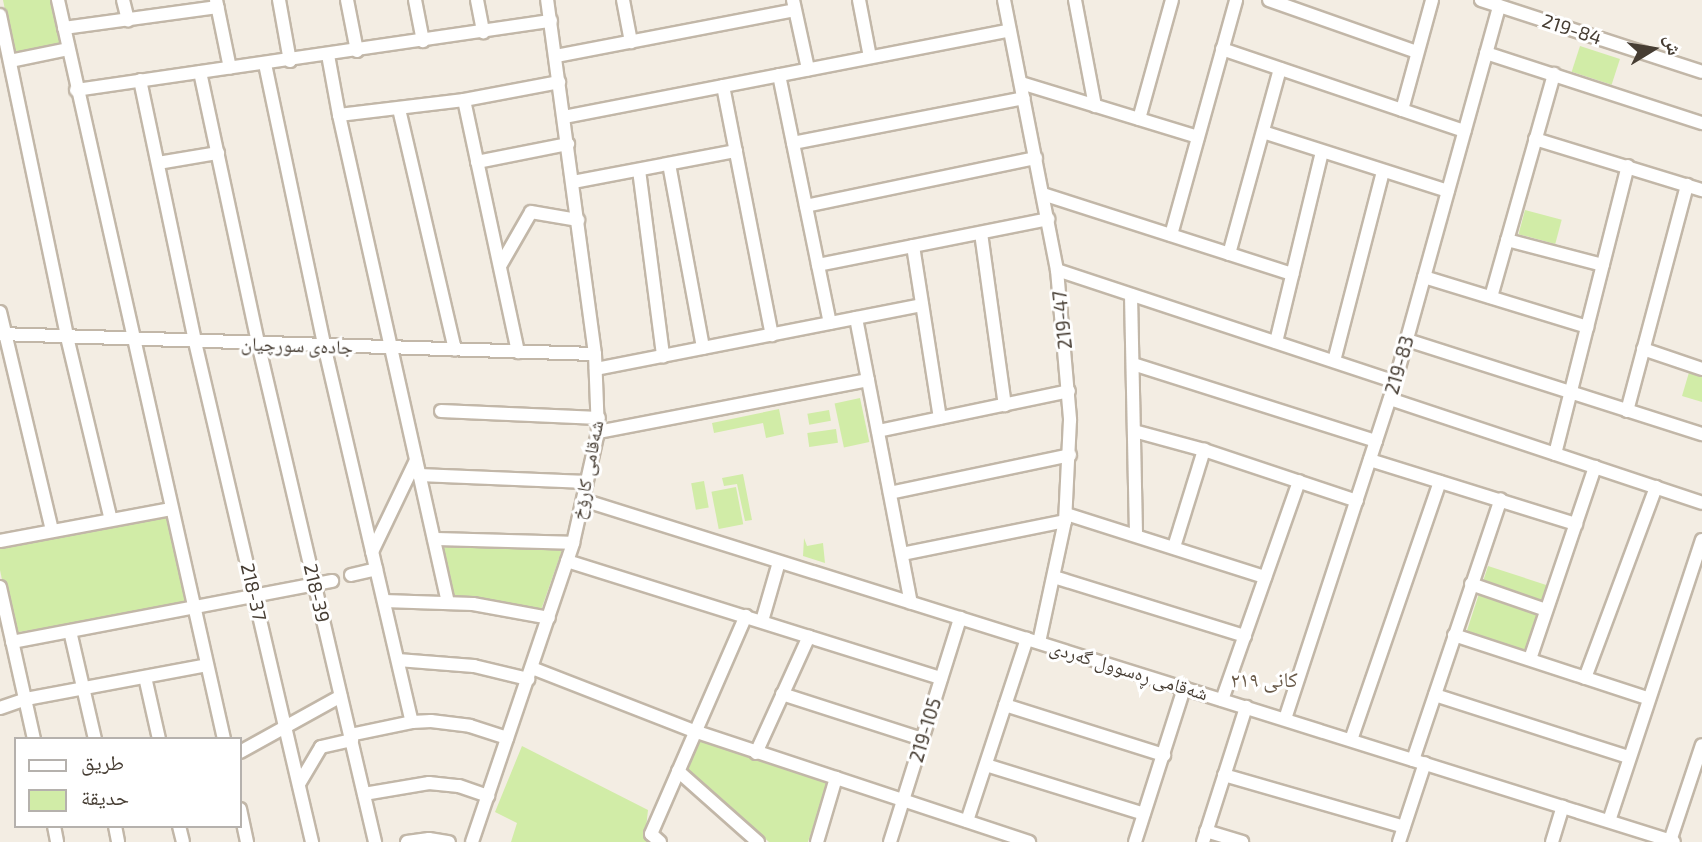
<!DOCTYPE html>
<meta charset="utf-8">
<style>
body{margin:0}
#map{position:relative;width:1702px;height:842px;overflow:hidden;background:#f3ede3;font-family:"Exo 2","Noto Naskh Arabic",sans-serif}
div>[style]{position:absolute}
.green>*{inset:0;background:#d1eca7;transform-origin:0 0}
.roads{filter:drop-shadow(2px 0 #c2b7a8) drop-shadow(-2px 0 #c2b7a8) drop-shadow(0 2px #c2b7a8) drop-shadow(0 -2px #c2b7a8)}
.minor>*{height:12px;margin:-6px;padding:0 6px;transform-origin:6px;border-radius:6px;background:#fff}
span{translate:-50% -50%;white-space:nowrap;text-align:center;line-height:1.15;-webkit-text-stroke:6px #fff;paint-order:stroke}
.street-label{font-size:19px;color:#463d33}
.neighbourhood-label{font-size:21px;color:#695a49}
.legend{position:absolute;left:14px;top:737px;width:228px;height:91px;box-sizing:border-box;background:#fff;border:2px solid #b5b1ad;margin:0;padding:9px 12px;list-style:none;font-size:21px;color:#463d33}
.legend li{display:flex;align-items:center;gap:14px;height:35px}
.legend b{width:35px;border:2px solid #b5b1ad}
.north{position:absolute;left:1618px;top:14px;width:70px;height:70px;-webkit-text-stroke:5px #fff;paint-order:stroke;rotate:79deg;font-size:19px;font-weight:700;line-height:28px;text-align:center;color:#463d33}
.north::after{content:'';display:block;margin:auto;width:24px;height:32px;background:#463d33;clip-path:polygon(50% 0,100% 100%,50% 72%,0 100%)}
</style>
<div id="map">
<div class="green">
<i style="clip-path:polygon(3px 0,54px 0,64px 45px,14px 55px)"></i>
<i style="left:1580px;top:46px;width:42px;height:27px;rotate:18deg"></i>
<i style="left:1525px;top:210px;width:38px;height:25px;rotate:15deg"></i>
<i style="clip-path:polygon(1690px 369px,1702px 373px,1702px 402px,1682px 396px)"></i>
<i style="left:860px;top:398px;width:45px;height:26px;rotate:78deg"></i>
<i style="clip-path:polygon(779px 409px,784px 434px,766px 438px,763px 423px,714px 433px,712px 423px)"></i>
<i style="left:829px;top:410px;width:11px;height:22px;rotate:80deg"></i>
<i style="left:836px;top:429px;width:14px;height:29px;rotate:82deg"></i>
<i style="clip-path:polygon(743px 474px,752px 520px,745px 521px,737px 484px,724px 486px,722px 478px)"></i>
<i style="left:704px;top:481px;width:27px;height:13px;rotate:80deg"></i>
<i style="left:736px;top:487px;width:38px;height:25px;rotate:79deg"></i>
<i style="clip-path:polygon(167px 517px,187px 604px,13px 633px,0 570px,0 548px)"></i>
<i style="clip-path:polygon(804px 538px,807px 546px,823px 543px,825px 563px,803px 556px)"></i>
<i style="clip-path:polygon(442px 545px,562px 550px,540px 613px,453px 598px)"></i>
<i style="left:1488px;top:566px;width:62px;height:69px;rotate:18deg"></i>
<i style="clip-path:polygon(699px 736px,828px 781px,808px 842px,769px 842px,686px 769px)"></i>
<i style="clip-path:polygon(522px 746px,648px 810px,645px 837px,651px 842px,511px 842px,517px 823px,495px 812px)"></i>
</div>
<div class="roads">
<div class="minor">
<i style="left:58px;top:0;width:757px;rotate:77.34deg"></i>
<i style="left:123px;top:0;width:21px;rotate:76deg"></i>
<i style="left:216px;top:0;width:69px;rotate:78.4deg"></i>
<i style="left:279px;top:0;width:62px;rotate:79.8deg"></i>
<i style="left:347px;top:0;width:52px;rotate:78.9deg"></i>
<i style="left:415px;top:0;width:42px;rotate:79deg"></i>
<i style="left:477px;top:0;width:33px;rotate:79deg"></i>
<i style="left:623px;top:0;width:43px;rotate:79.2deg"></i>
<i style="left:793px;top:0;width:71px;rotate:77.7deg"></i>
<i style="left:859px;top:0;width:58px;rotate:79.1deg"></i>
<i style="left:1004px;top:0;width:275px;rotate:78.9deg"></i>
<i style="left:1057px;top:270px;width:151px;rotate:85deg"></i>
<i style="left:1070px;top:420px;width:101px;rotate:92.8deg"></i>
<i style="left:1065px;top:521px;width:124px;rotate:102.1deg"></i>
<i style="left:1075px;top:0;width:108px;rotate:79.3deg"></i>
<i style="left:1269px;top:0;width:157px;rotate:19.4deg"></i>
<i style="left:1481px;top:0;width:232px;rotate:18deg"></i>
<i style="left:0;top:15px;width:329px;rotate:78.2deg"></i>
<i style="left:67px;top:337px;width:188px;rotate:76.5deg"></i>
<i style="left:64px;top:28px;width:155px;rotate:-7.8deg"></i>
<i style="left:1222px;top:49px;width:256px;rotate:18.7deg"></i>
<i style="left:1486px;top:53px;width:227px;rotate:18deg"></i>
<i style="left:328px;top:55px;width:61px;rotate:79.6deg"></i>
<i style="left:339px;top:115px;width:499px;rotate:77.4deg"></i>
<i style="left:556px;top:56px;width:243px;rotate:-10.9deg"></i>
<i style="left:10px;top:61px;width:59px;rotate:-11.7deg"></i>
<i style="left:265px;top:64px;width:287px;rotate:78.1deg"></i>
<i style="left:324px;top:345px;width:387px;rotate:76.9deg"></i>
<i style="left:200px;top:72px;width:277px;rotate:77.9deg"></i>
<i style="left:258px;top:343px;width:513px;rotate:76.8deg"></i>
<i style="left:779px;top:75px;width:253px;rotate:78.4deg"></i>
<i style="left:140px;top:80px;width:268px;rotate:78.1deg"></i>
<i style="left:195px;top:342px;width:514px;rotate:76.83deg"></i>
<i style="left:1021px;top:83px;width:185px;rotate:17deg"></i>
<i style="left:723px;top:86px;width:254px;rotate:78.9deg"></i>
<i style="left:76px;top:90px;width:480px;rotate:-8.3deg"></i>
<i style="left:464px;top:100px;width:258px;rotate:77.9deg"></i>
<i style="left:399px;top:109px;width:247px;rotate:76.9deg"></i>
<i style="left:1402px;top:110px;width:114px;rotate:-74.7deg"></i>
<i style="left:339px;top:115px;width:126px;rotate:-6.8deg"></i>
<i style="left:464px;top:100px;width:97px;rotate:-10.7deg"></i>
<i style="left:564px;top:117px;width:454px;rotate:-11deg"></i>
<i style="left:1139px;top:119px;width:123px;rotate:-74.5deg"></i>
<i style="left:1263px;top:132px;width:194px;rotate:17.7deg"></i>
<i style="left:1535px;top:139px;width:175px;rotate:17deg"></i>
<i style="left:793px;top:143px;width:235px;rotate:-11deg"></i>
<i style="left:477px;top:162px;width:93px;rotate:-11.2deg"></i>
<i style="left:158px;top:163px;width:61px;rotate:-9.5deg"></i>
<i style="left:669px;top:164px;width:187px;rotate:79.5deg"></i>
<i style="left:639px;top:170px;width:188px;rotate:82.6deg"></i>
<i style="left:573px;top:182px;width:166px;rotate:-10.8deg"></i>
<i style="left:1043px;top:194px;width:262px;rotate:17.8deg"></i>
<i style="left:806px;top:206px;width:235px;rotate:-11.8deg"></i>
<i style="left:981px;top:233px;width:174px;rotate:82.1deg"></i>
<i style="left:1171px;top:235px;width:244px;rotate:-74.5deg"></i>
<i style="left:1507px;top:240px;width:99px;rotate:14.6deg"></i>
<i style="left:913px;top:246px;width:174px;rotate:81.1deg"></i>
<i style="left:1229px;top:254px;width:192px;rotate:-74.6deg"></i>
<i style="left:818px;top:265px;width:235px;rotate:-11.3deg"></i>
<i style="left:500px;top:266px;width:62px;rotate:-60.1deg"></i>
<i style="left:531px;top:212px;width:48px;rotate:9.7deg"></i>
<i style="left:1057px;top:270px;width:356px;rotate:18.3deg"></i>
<i style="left:1424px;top:277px;width:171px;rotate:17deg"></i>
<i style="left:1131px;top:295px;width:240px;rotate:88.8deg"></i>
<i style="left:1491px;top:297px;width:232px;rotate:-74.2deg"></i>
<i style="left:0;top:312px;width:225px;rotate:76.6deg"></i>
<i style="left:856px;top:318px;width:290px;rotate:79.1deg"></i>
<i style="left:0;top:334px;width:595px;rotate:1.93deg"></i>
<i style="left:1407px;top:340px;width:310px;rotate:17.7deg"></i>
<i style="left:1276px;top:342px;width:195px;rotate:-76.4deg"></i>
<i style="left:1643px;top:349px;width:62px;rotate:18.7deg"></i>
<i style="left:1334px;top:361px;width:196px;rotate:-75.5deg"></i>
<i style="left:1133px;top:364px;width:255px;rotate:17.6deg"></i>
<i style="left:596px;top:369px;width:332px;rotate:-11.1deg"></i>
<i style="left:1390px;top:399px;width:329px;rotate:18.4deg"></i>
<i style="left:441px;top:411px;width:158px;rotate:2.5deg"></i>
<i style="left:1627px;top:411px;width:234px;rotate:-75.1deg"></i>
<i style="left:878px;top:431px;width:195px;rotate:-11.8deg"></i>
<i style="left:1134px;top:431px;width:73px;rotate:15.2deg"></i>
<i style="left:1204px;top:450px;width:161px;rotate:18.4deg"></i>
<i style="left:598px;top:432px;width:275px;rotate:-10.9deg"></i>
<i style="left:1555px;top:454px;width:297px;rotate:-75.8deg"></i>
<i style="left:1370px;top:460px;width:216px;rotate:17.3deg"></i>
<i style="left:419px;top:475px;width:168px;rotate:2.4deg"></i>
<i style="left:890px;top:493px;width:184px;rotate:-11.9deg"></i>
<i style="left:583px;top:500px;width:1143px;rotate:17.4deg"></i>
<i style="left:1066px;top:514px;width:209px;rotate:17.6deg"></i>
<i style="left:434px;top:539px;width:139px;rotate:1.6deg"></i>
<i style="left:0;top:541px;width:174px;rotate:-10.6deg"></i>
<i style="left:1174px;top:547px;width:102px;rotate:-72.8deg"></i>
<i style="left:372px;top:552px;width:102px;rotate:-64.4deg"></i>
<i style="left:902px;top:554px;width:166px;rotate:-11.4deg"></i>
<i style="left:567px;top:561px;width:392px;rotate:17.4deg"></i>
<i style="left:351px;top:575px;width:26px;rotate:-13deg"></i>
<i style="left:1054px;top:577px;width:200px;rotate:17.2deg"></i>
<i style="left:1471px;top:584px;width:79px;rotate:19.1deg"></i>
<i style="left:0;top:587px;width:156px;rotate:77.4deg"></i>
<i style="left:384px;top:601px;width:89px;rotate:1.9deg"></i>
<i style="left:473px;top:604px;width:77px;rotate:10.4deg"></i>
<i style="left:762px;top:621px;width:61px;rotate:-73.9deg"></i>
<i style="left:70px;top:631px;width:111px;rotate:77deg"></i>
<i style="left:1454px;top:635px;width:203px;rotate:18.1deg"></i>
<i style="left:12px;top:642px;width:326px;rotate:-10.8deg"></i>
<i style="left:1530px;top:659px;width:203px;rotate:-71.3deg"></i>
<i style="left:398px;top:660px;width:76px;rotate:4.5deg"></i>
<i style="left:474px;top:666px;width:56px;rotate:13.5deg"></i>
<i style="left:532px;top:668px;width:174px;rotate:21.3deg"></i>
<i style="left:694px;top:731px;width:353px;rotate:18.3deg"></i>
<i style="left:145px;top:677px;width:64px;rotate:77.3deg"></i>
<i style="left:1585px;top:678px;width:204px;rotate:-69.6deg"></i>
<i style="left:782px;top:694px;width:147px;rotate:17.8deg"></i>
<i style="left:1435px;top:695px;width:203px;rotate:17.8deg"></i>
<i style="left:1222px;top:700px;width:232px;rotate:-70.6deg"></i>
<i style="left:1005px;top:705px;width:167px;rotate:17.5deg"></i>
<i style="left:0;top:708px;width:28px;rotate:-19deg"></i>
<i style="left:26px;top:699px;width:184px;rotate:-10.6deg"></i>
<i style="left:1285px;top:719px;width:354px;rotate:-71.9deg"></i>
<i style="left:1395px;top:382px;width:390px;rotate:-74.5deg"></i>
<i style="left:350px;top:735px;width:63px;rotate:-11.8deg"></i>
<i style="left:412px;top:722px;width:19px;rotate:-3deg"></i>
<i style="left:431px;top:721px;width:39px;rotate:7deg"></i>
<i style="left:470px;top:726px;width:39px;rotate:18deg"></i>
<i style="left:1351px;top:740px;width:273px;rotate:-71deg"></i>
<i style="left:240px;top:752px;width:115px;rotate:-29deg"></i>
<i style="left:756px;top:753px;width:128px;rotate:-65.6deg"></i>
<i style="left:1413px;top:760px;width:275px;rotate:-71.4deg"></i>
<i style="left:986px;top:765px;width:165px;rotate:17.2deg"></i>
<i style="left:678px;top:771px;width:107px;rotate:41.6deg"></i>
<i style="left:1224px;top:775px;width:187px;rotate:16.1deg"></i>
<i style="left:299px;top:784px;width:43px;rotate:-59.3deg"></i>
<i style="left:321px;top:747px;width:32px;rotate:-13deg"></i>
<i style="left:364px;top:794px;width:66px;rotate:-9.6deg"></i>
<i style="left:429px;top:783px;width:30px;rotate:6deg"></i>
<i style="left:459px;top:786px;width:31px;rotate:19deg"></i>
<i style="left:240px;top:809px;width:34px;rotate:78deg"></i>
<i style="left:967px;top:821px;width:192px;rotate:-71.8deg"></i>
<i style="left:1609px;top:821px;width:296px;rotate:-71.7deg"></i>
<i style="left:54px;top:826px;width:16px;rotate:79deg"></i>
<i style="left:115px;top:826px;width:16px;rotate:79deg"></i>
<i style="left:179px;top:826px;width:16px;rotate:76deg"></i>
<i style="left:1206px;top:831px;width:38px;rotate:17deg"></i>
<i style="left:1670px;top:841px;width:101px;rotate:-71.6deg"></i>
<i style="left:407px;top:842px;width:22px;rotate:-8deg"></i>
<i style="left:429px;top:839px;width:20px;rotate:9deg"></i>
<i style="left:472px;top:842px;width:316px;rotate:-71.3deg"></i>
<i style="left:573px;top:543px;width:114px;rotate:-77.3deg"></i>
<i style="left:598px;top:432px;width:78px;rotate:-92.2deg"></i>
<i style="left:595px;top:354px;width:357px;rotate:-97.7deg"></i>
<i style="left:660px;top:842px;width:12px;rotate:-138deg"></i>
<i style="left:651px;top:834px;width:238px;rotate:-66.5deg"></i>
<i style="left:817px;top:842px;width:67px;rotate:-73.5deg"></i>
<i style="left:890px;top:842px;width:235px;rotate:-72.6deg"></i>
<i style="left:1135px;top:842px;width:162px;rotate:-72.3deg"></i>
<i style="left:1203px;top:842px;width:142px;rotate:-72.3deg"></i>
<i style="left:1399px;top:842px;width:83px;rotate:-71.8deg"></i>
<i style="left:1552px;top:842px;width:37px;rotate:-73deg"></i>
</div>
</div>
<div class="street-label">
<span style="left:1572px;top:29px;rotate:18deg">219-84</span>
<span style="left:1062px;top:320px;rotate:-96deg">219-47</span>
<span style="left:297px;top:345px;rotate:2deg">جادەی سورچیان</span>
<span style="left:1399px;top:365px;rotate:-74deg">219-83</span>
<span style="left:587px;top:470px;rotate:-79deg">شەقامی کارۆخ</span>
<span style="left:254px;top:592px;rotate:77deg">218-37</span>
<span style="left:317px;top:593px;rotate:77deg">218-39</span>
<span style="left:1129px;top:670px;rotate:17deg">شەقامی ڕەسوول گەردی</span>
<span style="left:925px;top:730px;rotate:-73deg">219-105</span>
</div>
<div class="neighbourhood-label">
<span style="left:1264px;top:679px">کانی ٢١٩</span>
</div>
<ul class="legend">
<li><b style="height:9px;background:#fff"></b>طريق</li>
<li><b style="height:19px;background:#d1eca7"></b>حديقة</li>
</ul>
<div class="north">ش</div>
</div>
